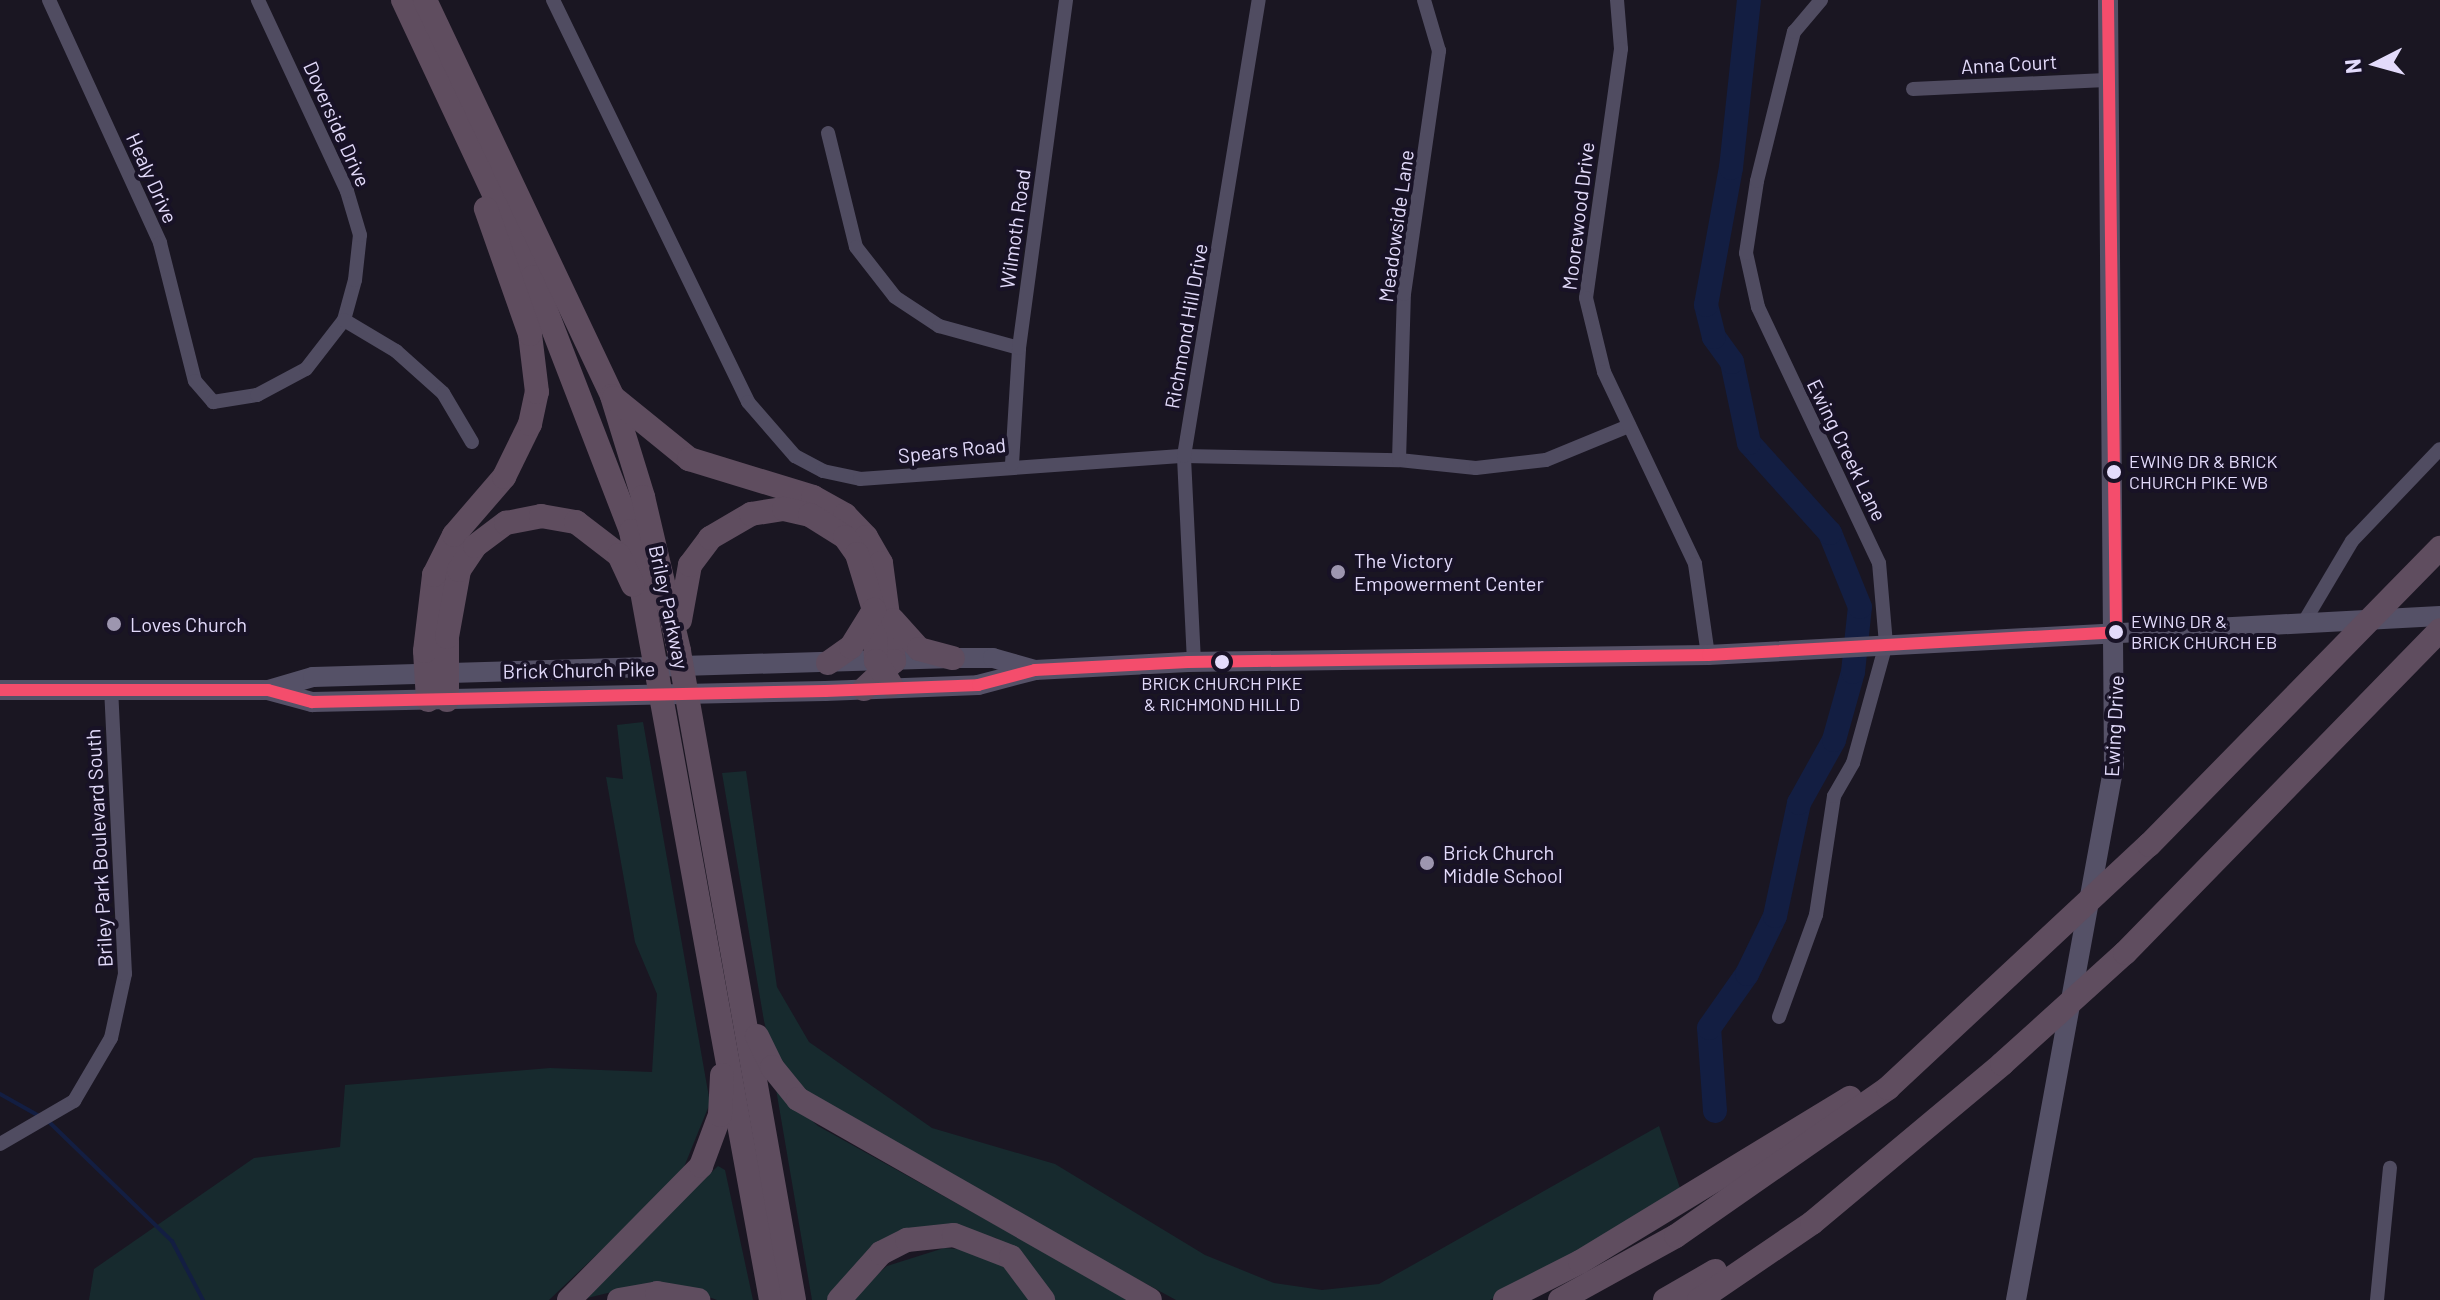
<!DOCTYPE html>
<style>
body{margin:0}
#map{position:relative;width:2440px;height:1300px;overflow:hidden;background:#1a1622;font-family:Barlow,sans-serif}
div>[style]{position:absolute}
.green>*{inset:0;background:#172a2e}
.stream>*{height:4px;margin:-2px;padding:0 2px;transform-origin:2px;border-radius:2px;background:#131e42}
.river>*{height:24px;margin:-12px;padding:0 12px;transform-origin:12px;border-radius:12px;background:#131e42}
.street>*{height:14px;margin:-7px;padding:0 7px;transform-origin:7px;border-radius:7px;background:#504c61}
.secondary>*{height:20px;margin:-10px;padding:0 10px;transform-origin:10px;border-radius:10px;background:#555167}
.highway>*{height:24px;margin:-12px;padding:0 12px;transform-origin:12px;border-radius:12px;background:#5f4d5f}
.bus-1>*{height:12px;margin:-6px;padding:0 6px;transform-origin:6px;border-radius:6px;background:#f44d6c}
.dots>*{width:22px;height:22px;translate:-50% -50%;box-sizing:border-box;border:4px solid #181226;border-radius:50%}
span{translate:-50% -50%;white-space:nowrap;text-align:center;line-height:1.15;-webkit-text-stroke:8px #181226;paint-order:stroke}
.bus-label{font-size:18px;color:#e3dbfb}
.left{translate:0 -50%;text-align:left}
.street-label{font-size:20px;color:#e3dbfb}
.poi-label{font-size:20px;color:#e3dbfb}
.north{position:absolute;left:2336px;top:24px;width:80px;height:80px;-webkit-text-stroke:6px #181226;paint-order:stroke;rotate:264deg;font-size:22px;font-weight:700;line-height:32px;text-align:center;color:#e3dbfb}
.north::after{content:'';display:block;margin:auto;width:28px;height:36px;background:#e3dbfb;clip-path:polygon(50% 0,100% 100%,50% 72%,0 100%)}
</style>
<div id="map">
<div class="green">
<i style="clip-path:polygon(643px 722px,710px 1103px,684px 1167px,647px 1207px,549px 1300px,89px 1300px,94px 1269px,254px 1158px,340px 1147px,345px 1085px,550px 1068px,652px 1072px,657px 994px,635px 942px,606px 777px,623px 779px,617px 725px)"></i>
<i style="clip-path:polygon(746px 771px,777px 987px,809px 1042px,932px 1128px,1055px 1164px,1205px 1255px,1274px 1283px,1322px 1290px,1379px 1284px,1659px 1126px,1682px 1194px,1490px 1300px,1176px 1300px,808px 1100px,772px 1054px,764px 1021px,722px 773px)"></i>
<i style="clip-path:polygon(776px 1089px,818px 1126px,1130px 1300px,1050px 1300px,1020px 1254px,996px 1238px,939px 1227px,830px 1300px,812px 1300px)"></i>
<i style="clip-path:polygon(718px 1166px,725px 1170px,753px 1300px,717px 1300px,690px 1290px,620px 1290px,579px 1300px)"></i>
<i style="clip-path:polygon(944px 1248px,972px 1250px,1015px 1273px,1033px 1300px,848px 1300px,887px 1266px)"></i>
</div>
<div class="stream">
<i style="left:0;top:1094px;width:45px;rotate:29.4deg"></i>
<i style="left:47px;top:1120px;width:174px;rotate:44.1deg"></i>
<i style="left:172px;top:1241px;width:67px;rotate:62.3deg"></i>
</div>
<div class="river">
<i style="left:1715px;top:1111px;width:83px;rotate:-94.1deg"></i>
<i style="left:1709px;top:1028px;width:66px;rotate:-54.9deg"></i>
<i style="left:1747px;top:974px;width:64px;rotate:-64.2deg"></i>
<i style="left:1775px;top:916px;width:116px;rotate:-78deg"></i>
<i style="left:1799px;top:803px;width:72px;rotate:-60.9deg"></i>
<i style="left:1834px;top:740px;width:71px;rotate:-74.4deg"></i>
<i style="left:1853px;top:672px;width:65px;rotate:-83.9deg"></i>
<i style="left:1860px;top:607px;width:80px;rotate:-112.1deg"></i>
<i style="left:1830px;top:533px;width:121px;rotate:-132deg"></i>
<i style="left:1749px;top:443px;width:83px;rotate:-101.9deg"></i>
<i style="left:1732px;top:362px;width:31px;rotate:-126deg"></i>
<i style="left:1714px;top:337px;width:33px;rotate:-104deg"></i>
<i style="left:1706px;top:305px;width:139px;rotate:-79.7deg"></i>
<i style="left:1731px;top:168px;width:169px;rotate:-83.9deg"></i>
</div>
<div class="street">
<i style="left:49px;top:0;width:267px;rotate:65.4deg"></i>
<i style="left:160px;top:243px;width:142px;rotate:75.8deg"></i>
<i style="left:195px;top:381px;width:28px;rotate:49deg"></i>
<i style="left:213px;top:402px;width:45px;rotate:-9deg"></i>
<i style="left:257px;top:395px;width:55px;rotate:-28deg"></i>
<i style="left:306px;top:369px;width:62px;rotate:-52.2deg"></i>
<i style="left:344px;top:320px;width:41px;rotate:-74.6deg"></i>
<i style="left:355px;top:280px;width:45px;rotate:-83.7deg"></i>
<i style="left:360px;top:235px;width:46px;rotate:-106.5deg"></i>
<i style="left:347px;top:191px;width:211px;rotate:-115deg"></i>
<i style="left:553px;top:0;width:447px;rotate:64.1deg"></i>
<i style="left:748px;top:402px;width:72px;rotate:49deg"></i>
<i style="left:795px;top:456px;width:32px;rotate:28deg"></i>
<i style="left:823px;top:471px;width:38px;rotate:12deg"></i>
<i style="left:860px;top:479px;width:325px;rotate:-4.1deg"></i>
<i style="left:1184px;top:456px;width:215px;rotate:1.1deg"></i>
<i style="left:1399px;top:460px;width:77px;rotate:5.9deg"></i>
<i style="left:1476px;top:468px;width:70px;rotate:-6.5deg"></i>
<i style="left:1546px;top:460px;width:90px;rotate:-22.3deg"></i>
<i style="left:1617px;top:0;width:49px;rotate:85.3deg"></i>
<i style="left:1621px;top:49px;width:251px;rotate:98deg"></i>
<i style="left:1586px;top:298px;width:76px;rotate:76.3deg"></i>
<i style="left:1604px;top:372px;width:212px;rotate:64.6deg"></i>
<i style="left:1695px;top:564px;width:92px;rotate:81.9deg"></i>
<i style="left:1913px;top:89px;width:193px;rotate:-2.7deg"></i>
<i style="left:828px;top:133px;width:117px;rotate:76.2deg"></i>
<i style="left:856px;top:247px;width:63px;rotate:52deg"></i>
<i style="left:895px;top:297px;width:53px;rotate:33.4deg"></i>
<i style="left:939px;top:326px;width:83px;rotate:15.4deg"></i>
<i style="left:344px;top:320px;width:61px;rotate:30.8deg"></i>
<i style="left:396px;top:351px;width:63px;rotate:41.8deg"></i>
<i style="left:443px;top:393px;width:57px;rotate:59.4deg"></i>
<i style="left:1399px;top:460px;width:166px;rotate:-88.3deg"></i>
<i style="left:1404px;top:294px;width:246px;rotate:-81.8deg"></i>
<i style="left:1439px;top:51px;width:53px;rotate:-106.4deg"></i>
<i style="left:1012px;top:464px;width:116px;rotate:-86.5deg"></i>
<i style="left:1019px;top:348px;width:351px;rotate:-82.3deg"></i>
<i style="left:2304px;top:622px;width:94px;rotate:-59.3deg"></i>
<i style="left:2352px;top:541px;width:127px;rotate:-46.3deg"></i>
<i style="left:1194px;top:662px;width:206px;rotate:-92.8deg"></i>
<i style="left:1184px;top:456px;width:462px;rotate:-80.7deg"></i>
<i style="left:1779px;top:1017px;width:109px;rotate:-70.1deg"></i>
<i style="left:1816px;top:915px;width:120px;rotate:-81.4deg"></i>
<i style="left:1834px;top:796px;width:38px;rotate:-60deg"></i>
<i style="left:1853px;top:763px;width:123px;rotate:-74.5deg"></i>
<i style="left:1886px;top:644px;width:81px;rotate:-94.9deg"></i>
<i style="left:1879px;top:563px;width:283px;rotate:-115.3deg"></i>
<i style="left:1758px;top:307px;width:55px;rotate:-102.5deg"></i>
<i style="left:1746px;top:253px;width:73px;rotate:-81.3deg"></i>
<i style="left:1757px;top:181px;width:154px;rotate:-76.1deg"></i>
<i style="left:1794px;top:32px;width:42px;rotate:-49.8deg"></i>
<i style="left:0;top:1144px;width:86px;rotate:-30.2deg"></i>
<i style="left:74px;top:1101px;width:73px;rotate:-59.6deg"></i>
<i style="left:111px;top:1038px;width:66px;rotate:-77.7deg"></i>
<i style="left:125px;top:974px;width:287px;rotate:-92.8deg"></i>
<i style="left:2377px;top:1300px;width:133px;rotate:-84.4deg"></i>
</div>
<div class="secondary">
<i style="left:0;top:690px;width:268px"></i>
<i style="left:268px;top:690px;width:46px;rotate:15.3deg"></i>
<i style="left:312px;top:702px;width:513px;rotate:-1.23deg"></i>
<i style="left:825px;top:691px;width:153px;rotate:-2.2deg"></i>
<i style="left:978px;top:685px;width:59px;rotate:-14.7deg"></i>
<i style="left:1035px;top:670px;width:153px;rotate:-3deg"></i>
<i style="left:1188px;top:662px;width:520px;rotate:-0.77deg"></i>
<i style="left:1708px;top:655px;width:733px;rotate:-3.05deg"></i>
<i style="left:268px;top:690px;width:47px;rotate:-16.1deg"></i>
<i style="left:313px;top:677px;width:640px;rotate:-1.7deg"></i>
<i style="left:953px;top:658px;width:40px"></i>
<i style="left:993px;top:658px;width:44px;rotate:15.9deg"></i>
<i style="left:2016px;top:1300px;width:544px;rotate:-79.62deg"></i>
<i style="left:2114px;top:765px;width:765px;rotate:-90.45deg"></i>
</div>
<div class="highway">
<i style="left:403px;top:0;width:306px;rotate:64.9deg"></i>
<i style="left:533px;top:277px;width:272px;rotate:68.9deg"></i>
<i style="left:631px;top:531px;width:782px;rotate:79.68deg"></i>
<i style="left:425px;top:0;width:438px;rotate:64.7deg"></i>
<i style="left:612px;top:396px;width:106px;rotate:72.9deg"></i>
<i style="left:643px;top:497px;width:158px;rotate:76.8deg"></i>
<i style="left:679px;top:651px;width:659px;rotate:79.95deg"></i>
<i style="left:614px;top:398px;width:97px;rotate:39.1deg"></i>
<i style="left:689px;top:459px;width:130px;rotate:17deg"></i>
<i style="left:813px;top:497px;width:37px;rotate:29deg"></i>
<i style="left:845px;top:515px;width:30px;rotate:46deg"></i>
<i style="left:866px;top:537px;width:30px;rotate:60deg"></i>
<i style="left:881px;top:563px;width:99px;rotate:82.4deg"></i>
<i style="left:894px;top:661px;width:41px;rotate:137deg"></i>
<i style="left:680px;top:620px;width:56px;rotate:-79.7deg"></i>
<i style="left:690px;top:565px;width:34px;rotate:-53deg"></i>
<i style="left:710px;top:538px;width:48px;rotate:-30.3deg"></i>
<i style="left:751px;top:514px;width:33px;rotate:-9deg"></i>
<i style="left:784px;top:509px;width:27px;rotate:13deg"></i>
<i style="left:810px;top:515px;width:41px;rotate:32.2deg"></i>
<i style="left:845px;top:537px;width:21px;rotate:55deg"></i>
<i style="left:857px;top:554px;width:59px;rotate:73.1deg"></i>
<i style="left:874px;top:610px;width:51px;rotate:87.8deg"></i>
<i style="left:876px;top:661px;width:28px;rotate:58deg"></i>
<i style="left:893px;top:620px;width:39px;rotate:48deg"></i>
<i style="left:919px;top:649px;width:35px;rotate:15deg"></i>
<i style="left:828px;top:663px;width:28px;rotate:-35deg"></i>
<i style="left:851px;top:647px;width:44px;rotate:-58.1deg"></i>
<i style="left:428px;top:700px;width:49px;rotate:-93.5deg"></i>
<i style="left:425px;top:651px;width:77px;rotate:-83.2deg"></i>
<i style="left:434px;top:575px;width:45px;rotate:-63.4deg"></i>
<i style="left:454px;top:535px;width:77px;rotate:-49.2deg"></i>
<i style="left:504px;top:477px;width:59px;rotate:-63.9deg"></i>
<i style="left:530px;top:424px;width:33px;rotate:-78deg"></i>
<i style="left:537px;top:392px;width:58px;rotate:-96.9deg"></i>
<i style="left:530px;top:334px;width:133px;rotate:-109.4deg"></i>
<i style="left:447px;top:700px;width:63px;rotate:-90deg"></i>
<i style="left:447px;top:637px;width:68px;rotate:-79.8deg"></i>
<i style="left:459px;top:570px;width:29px;rotate:-56deg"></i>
<i style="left:475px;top:546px;width:39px;rotate:-37deg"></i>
<i style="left:506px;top:523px;width:36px;rotate:-11deg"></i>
<i style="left:541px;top:516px;width:36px;rotate:10deg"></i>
<i style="left:576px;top:522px;width:54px;rotate:37.5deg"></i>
<i style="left:619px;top:555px;width:33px;rotate:65deg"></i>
<i style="left:757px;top:1036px;width:34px;rotate:64deg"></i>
<i style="left:772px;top:1067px;width:41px;rotate:50.9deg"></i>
<i style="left:798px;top:1099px;width:405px;rotate:29.7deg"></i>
<i style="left:569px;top:1300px;width:188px;rotate:-45.4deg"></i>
<i style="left:701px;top:1166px;width:54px;rotate:-69.6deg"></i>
<i style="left:720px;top:1115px;width:40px;rotate:-87.1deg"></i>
<i style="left:619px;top:1300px;width:39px;rotate:-10deg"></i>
<i style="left:657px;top:1293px;width:42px;rotate:9.7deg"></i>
<i style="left:839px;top:1300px;width:63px;rotate:-48.2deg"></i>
<i style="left:881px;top:1253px;width:29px;rotate:-27deg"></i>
<i style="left:907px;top:1240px;width:47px;rotate:-6.1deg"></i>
<i style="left:954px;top:1235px;width:61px;rotate:21.1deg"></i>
<i style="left:1011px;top:1257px;width:54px;rotate:53.3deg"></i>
<i style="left:1505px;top:1300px;width:84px;rotate:-26.9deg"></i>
<i style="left:1580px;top:1262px;width:316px;rotate:-31.3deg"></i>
<i style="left:1560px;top:1300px;width:132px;rotate:-28.9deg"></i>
<i style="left:1676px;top:1236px;width:259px;rotate:-34.9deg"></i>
<i style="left:1888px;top:1088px;width:357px;rotate:-43deg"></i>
<i style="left:2149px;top:845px;width:416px;rotate:-45.6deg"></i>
<i style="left:1665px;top:1300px;width:58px;rotate:-30.1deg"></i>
<i style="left:1699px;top:1300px;width:137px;rotate:-34.3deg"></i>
<i style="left:1812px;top:1223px;width:248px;rotate:-39.9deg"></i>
<i style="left:2002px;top:1064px;width:166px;rotate:-42.1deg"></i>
<i style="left:2125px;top:953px;width:451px;rotate:-45.7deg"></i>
</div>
<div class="bus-1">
<i style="left:0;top:690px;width:268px"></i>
<i style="left:268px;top:690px;width:46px;rotate:15.3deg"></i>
<i style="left:312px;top:702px;width:513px;rotate:-1.23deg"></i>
<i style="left:825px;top:691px;width:153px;rotate:-2.2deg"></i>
<i style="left:978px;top:685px;width:59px;rotate:-14.7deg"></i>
<i style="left:1035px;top:670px;width:153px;rotate:-3deg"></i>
<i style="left:1188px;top:662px;width:520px;rotate:-0.77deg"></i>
<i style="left:1708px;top:655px;width:409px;rotate:-3.2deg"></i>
<i style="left:2116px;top:632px;width:632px;rotate:-90.73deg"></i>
</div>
<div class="dots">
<i style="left:2114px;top:472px;background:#e3dbfb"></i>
<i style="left:1338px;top:572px;background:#9d96af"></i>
<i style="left:114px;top:624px;background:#9d96af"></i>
<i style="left:2116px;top:632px;background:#e3dbfb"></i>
<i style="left:1222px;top:662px;background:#e3dbfb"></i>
<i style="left:1427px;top:863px;background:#9d96af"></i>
</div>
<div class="bus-label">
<span class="left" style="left:2129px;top:472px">EWING DR &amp; BRICK<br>CHURCH PIKE WB</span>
<span class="left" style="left:2131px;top:632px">EWING DR &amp;<br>BRICK CHURCH EB</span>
<span style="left:1222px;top:694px">BRICK CHURCH PIKE<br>&amp; RICHMOND HILL D</span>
</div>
<div class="street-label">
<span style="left:2009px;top:64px;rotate:-3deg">Anna Court</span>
<span style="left:337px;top:124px;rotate:66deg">Doverside Drive</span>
<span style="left:152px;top:178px;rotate:66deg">Healy Drive</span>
<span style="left:1578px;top:216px;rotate:-83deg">Moorewood Drive</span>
<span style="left:1396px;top:226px;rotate:-82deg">Meadowside Lane</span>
<span style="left:1015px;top:229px;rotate:-82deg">Wilmoth Road</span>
<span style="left:1186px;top:326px;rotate:-80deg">Richmond Hill Drive</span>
<span style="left:952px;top:450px;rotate:-6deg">Spears Road</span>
<span style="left:1847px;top:450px;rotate:64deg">Ewing Creek Lane</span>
<span style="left:669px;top:607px;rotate:78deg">Briley Parkway</span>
<span style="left:579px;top:670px;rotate:-1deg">Brick Church Pike</span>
<span style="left:2114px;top:726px;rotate:-87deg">Ewing Drive</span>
<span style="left:99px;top:848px;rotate:-93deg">Briley Park Boulevard South</span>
</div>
<div class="poi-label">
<span class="left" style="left:1354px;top:572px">The Victory<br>Empowerment Center</span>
<span class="left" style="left:130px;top:624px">Loves Church</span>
<span class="left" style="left:1443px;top:864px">Brick Church<br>Middle School</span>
</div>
<div class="north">N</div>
</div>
